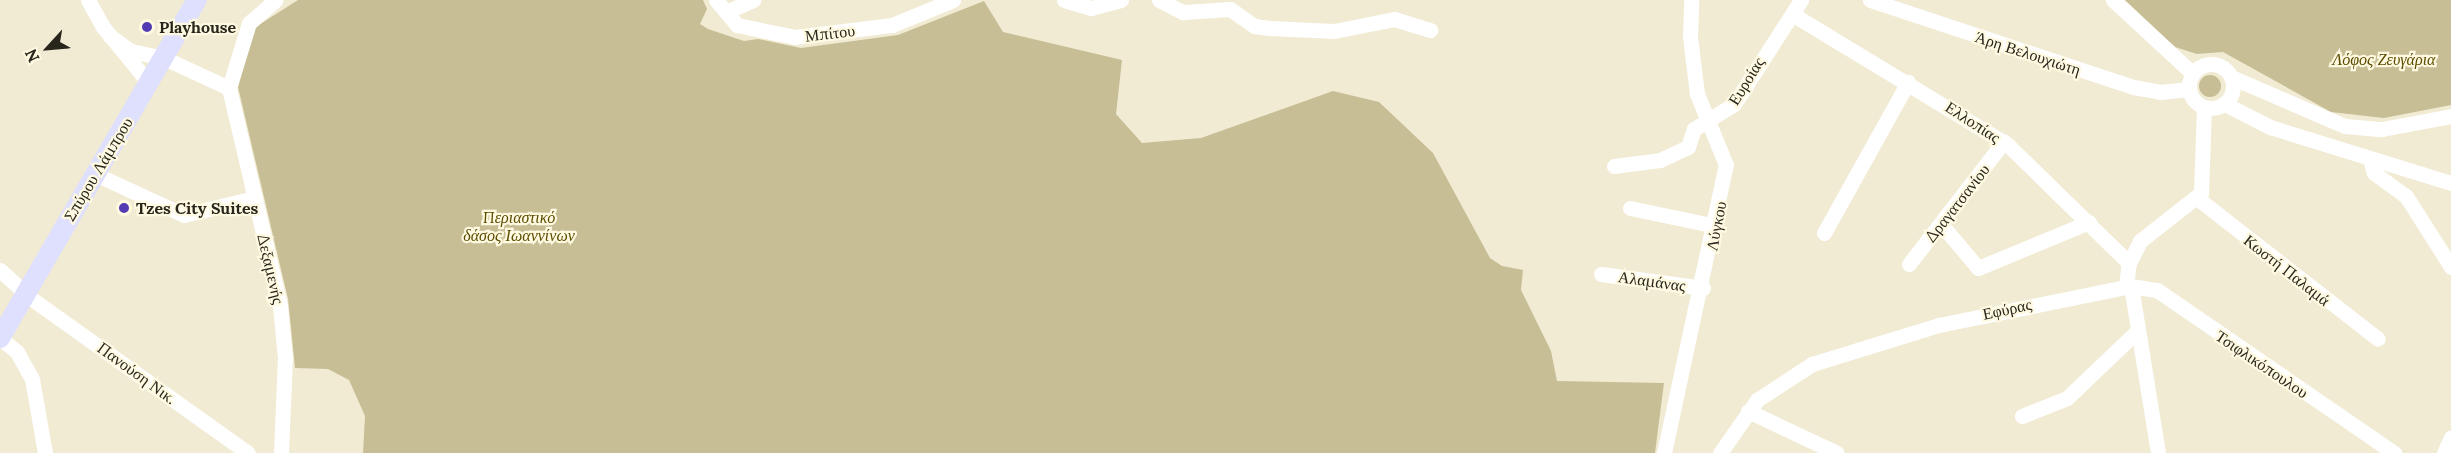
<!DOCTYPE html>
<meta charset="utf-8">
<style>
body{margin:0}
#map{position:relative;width:2451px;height:453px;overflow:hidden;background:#f1ebd3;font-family:Lora,serif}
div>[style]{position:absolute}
.green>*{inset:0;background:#c7be96}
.round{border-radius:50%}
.minor>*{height:15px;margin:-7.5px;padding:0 7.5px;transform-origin:7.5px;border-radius:7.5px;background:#fff}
.minor>.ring{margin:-7.5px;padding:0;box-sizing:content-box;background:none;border:15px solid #fff;border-radius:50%}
.major>*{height:20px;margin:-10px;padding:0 10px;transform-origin:10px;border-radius:10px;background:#dfdffe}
.dots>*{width:16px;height:16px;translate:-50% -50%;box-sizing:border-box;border:3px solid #fef9e0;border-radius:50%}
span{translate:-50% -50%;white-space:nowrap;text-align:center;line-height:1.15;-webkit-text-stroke:4.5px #fef9e0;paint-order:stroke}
.poi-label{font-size:16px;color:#27251c;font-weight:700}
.left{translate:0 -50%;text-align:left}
.street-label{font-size:16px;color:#27251c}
.park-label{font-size:16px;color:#5c4d00;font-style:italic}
.north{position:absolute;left:18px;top:18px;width:60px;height:60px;-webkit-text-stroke:4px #fef9e0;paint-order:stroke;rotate:244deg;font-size:16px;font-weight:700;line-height:24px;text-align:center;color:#27251c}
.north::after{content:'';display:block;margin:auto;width:21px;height:27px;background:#27251c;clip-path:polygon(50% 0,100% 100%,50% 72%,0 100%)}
</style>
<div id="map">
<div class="green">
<i style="clip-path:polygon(298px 0,703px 0,707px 9px,700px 24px,708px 29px,744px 41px,758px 39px,801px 48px,898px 35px,984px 1px,1003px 32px,1122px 60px,1116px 114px,1142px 143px,1201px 138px,1333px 91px,1379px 102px,1433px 153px,1490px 258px,1502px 266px,1523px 270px,1521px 290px,1551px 351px,1557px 381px,1664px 383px,1655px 453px,363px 453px,365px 416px,349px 380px,328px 369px,295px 368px,288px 299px,238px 87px,254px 28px)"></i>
<i style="clip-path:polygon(2125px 0,2451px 0,2451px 105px,2384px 118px,2331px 112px,2223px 52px,2197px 54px,2175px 47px)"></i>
<i class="round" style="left:2199px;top:75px;width:22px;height:22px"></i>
</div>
<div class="minor">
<i style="left:88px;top:0;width:31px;rotate:61deg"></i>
<i style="left:103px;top:27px;width:72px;rotate:50.6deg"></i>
<i style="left:716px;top:0;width:33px;rotate:50deg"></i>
<i style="left:737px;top:25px;width:59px;rotate:11.7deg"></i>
<i style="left:795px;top:37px;width:98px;rotate:-7.1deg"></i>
<i style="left:892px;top:25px;width:66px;rotate:-22.3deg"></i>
<i style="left:1064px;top:0;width:28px;rotate:17deg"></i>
<i style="left:1091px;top:8px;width:31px;rotate:-15deg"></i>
<i style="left:1159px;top:0;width:27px;rotate:27deg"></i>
<i style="left:1183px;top:12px;width:47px;rotate:-3.7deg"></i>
<i style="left:1230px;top:9px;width:29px;rotate:35deg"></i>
<i style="left:1254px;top:26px;width:16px;rotate:7deg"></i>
<i style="left:1270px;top:28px;width:64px;rotate:2.7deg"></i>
<i style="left:1334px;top:31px;width:61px;rotate:-11.3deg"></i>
<i style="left:1394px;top:19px;width:38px;rotate:17deg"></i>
<i style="left:1870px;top:0;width:277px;rotate:18.3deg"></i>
<i style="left:2133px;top:87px;width:27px;rotate:10deg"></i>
<i style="left:2160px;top:92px;width:28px;rotate:-6deg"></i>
<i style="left:2113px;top:0;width:108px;rotate:42.7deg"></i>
<i style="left:726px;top:12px;width:30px;rotate:-24deg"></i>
<i style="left:1792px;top:14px;width:253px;rotate:31.2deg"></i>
<i style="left:2008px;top:145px;width:169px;rotate:44.3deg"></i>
<i style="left:110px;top:36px;width:26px;rotate:36deg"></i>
<i style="left:131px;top:51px;width:34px;rotate:12deg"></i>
<i style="left:164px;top:58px;width:72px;rotate:24.8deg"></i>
<i style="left:229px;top:88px;width:224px;rotate:76.8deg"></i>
<i style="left:280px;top:306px;width:51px;rotate:84.4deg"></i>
<i style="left:285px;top:357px;width:96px;rotate:92.4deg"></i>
<i class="ring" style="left:2189px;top:64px;width:29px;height:29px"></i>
<i style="left:2231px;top:77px;width:124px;rotate:23.3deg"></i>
<i style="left:2345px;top:126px;width:37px;rotate:5deg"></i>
<i style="left:2382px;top:129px;width:70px;rotate:-10.7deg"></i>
<i style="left:229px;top:88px;width:68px;rotate:-72.9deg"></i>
<i style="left:249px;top:23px;width:35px;rotate:-41deg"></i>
<i style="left:2225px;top:104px;width:51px;rotate:27.1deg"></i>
<i style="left:2270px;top:127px;width:189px;rotate:17.2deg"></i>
<i style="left:2371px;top:162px;width:11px;rotate:75deg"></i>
<i style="left:2374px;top:173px;width:39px;rotate:36deg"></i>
<i style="left:2406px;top:196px;width:84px;rotate:57.6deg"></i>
<i style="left:1614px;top:166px;width:46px;rotate:-7.4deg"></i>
<i style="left:1660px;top:160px;width:31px;rotate:-25deg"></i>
<i style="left:1688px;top:147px;width:19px;rotate:-72deg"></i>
<i style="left:1694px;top:129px;width:47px;rotate:-32deg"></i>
<i style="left:1734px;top:104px;width:124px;rotate:-57.2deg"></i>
<i style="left:95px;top:174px;width:98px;rotate:24.7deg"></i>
<i style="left:184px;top:215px;width:72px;rotate:-13.7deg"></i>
<i style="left:2197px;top:198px;width:229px;rotate:37.9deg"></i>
<i style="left:1630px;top:208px;width:88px;rotate:11.8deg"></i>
<i style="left:1941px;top:224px;width:57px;rotate:49.9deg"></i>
<i style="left:1978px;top:268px;width:120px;rotate:-22.5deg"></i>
<i style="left:1824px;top:233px;width:173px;rotate:-60.9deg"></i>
<i style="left:1909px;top:264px;width:155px;rotate:-52.3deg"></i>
<i style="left:0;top:270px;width:43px;rotate:42.2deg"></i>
<i style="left:32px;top:299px;width:265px;rotate:35.5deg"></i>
<i style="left:1601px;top:274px;width:103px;rotate:7.8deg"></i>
<i style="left:2126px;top:286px;width:23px;rotate:-83deg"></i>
<i style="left:2129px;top:263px;width:25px;rotate:-63deg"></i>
<i style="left:2140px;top:241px;width:78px;rotate:-38.2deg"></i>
<i style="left:2201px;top:193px;width:85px;rotate:-88deg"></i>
<i style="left:2131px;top:286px;width:169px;rotate:80.8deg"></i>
<i style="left:0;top:338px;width:22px;rotate:39deg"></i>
<i style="left:17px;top:352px;width:31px;rotate:61deg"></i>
<i style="left:32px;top:379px;width:75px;rotate:80deg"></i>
<i style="left:1748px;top:411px;width:98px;rotate:25.3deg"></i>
<i style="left:2022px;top:416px;width:48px;rotate:-21.8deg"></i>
<i style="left:2067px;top:398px;width:95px;rotate:-43.7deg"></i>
<i style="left:1664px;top:453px;width:295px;rotate:-77.9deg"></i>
<i style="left:1726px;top:165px;width:77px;rotate:-112.2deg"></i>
<i style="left:1697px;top:94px;width:57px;rotate:-97deg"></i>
<i style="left:1690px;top:37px;width:37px;rotate:-88deg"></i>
<i style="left:1720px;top:453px;width:65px;rotate:-55.1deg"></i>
<i style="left:1757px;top:400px;width:66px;rotate:-33.2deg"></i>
<i style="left:1812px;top:364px;width:133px;rotate:-17.1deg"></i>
<i style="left:1939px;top:325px;width:196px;rotate:-11.5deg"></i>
<i style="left:2131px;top:286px;width:26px;rotate:9deg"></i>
<i style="left:2157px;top:290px;width:288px;rotate:34.5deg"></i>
<i style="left:2444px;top:453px;width:17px;rotate:-66deg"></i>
</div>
<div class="major">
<i style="left:0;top:338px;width:391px;rotate:-59.8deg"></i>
</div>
<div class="dots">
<i style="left:147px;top:27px;background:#523bb3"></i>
<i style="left:124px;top:208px;background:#523bb3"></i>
</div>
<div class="poi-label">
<span class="left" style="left:159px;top:27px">Playhouse</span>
<span class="left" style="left:136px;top:208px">Tzes City Suites</span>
</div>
<div class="street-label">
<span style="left:830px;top:33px;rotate:-7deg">Μπίτου</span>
<span style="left:2028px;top:53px;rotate:18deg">Άρη Βελουχιώτη</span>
<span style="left:1746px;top:81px;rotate:-58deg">Ευροίας</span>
<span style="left:1973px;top:122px;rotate:33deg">Ελλοπίας</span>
<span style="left:98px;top:169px;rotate:-59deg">Σπύρου Λάμπρου</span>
<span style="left:1957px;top:203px;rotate:-52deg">Δραγατσανίου</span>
<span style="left:1716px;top:226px;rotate:-79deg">Λύγκου</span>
<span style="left:271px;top:269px;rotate:77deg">Δεξαμενής</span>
<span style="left:2287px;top:270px;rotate:38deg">Κωστή Παλαμά</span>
<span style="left:1652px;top:281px;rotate:8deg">Αλαμάνας</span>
<span style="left:2007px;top:309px;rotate:-12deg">Εφύρας</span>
<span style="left:2262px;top:364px;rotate:34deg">Τσιφλικόπουλου</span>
<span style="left:137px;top:373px;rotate:36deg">Πανούση Νικ.</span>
</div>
<div class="park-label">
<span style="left:2384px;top:59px">Λόφος Ζευγάρια</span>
<span style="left:519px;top:226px">Περιαστικό<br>δάσος Ιωαννίνων</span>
</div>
<div class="north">N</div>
</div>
